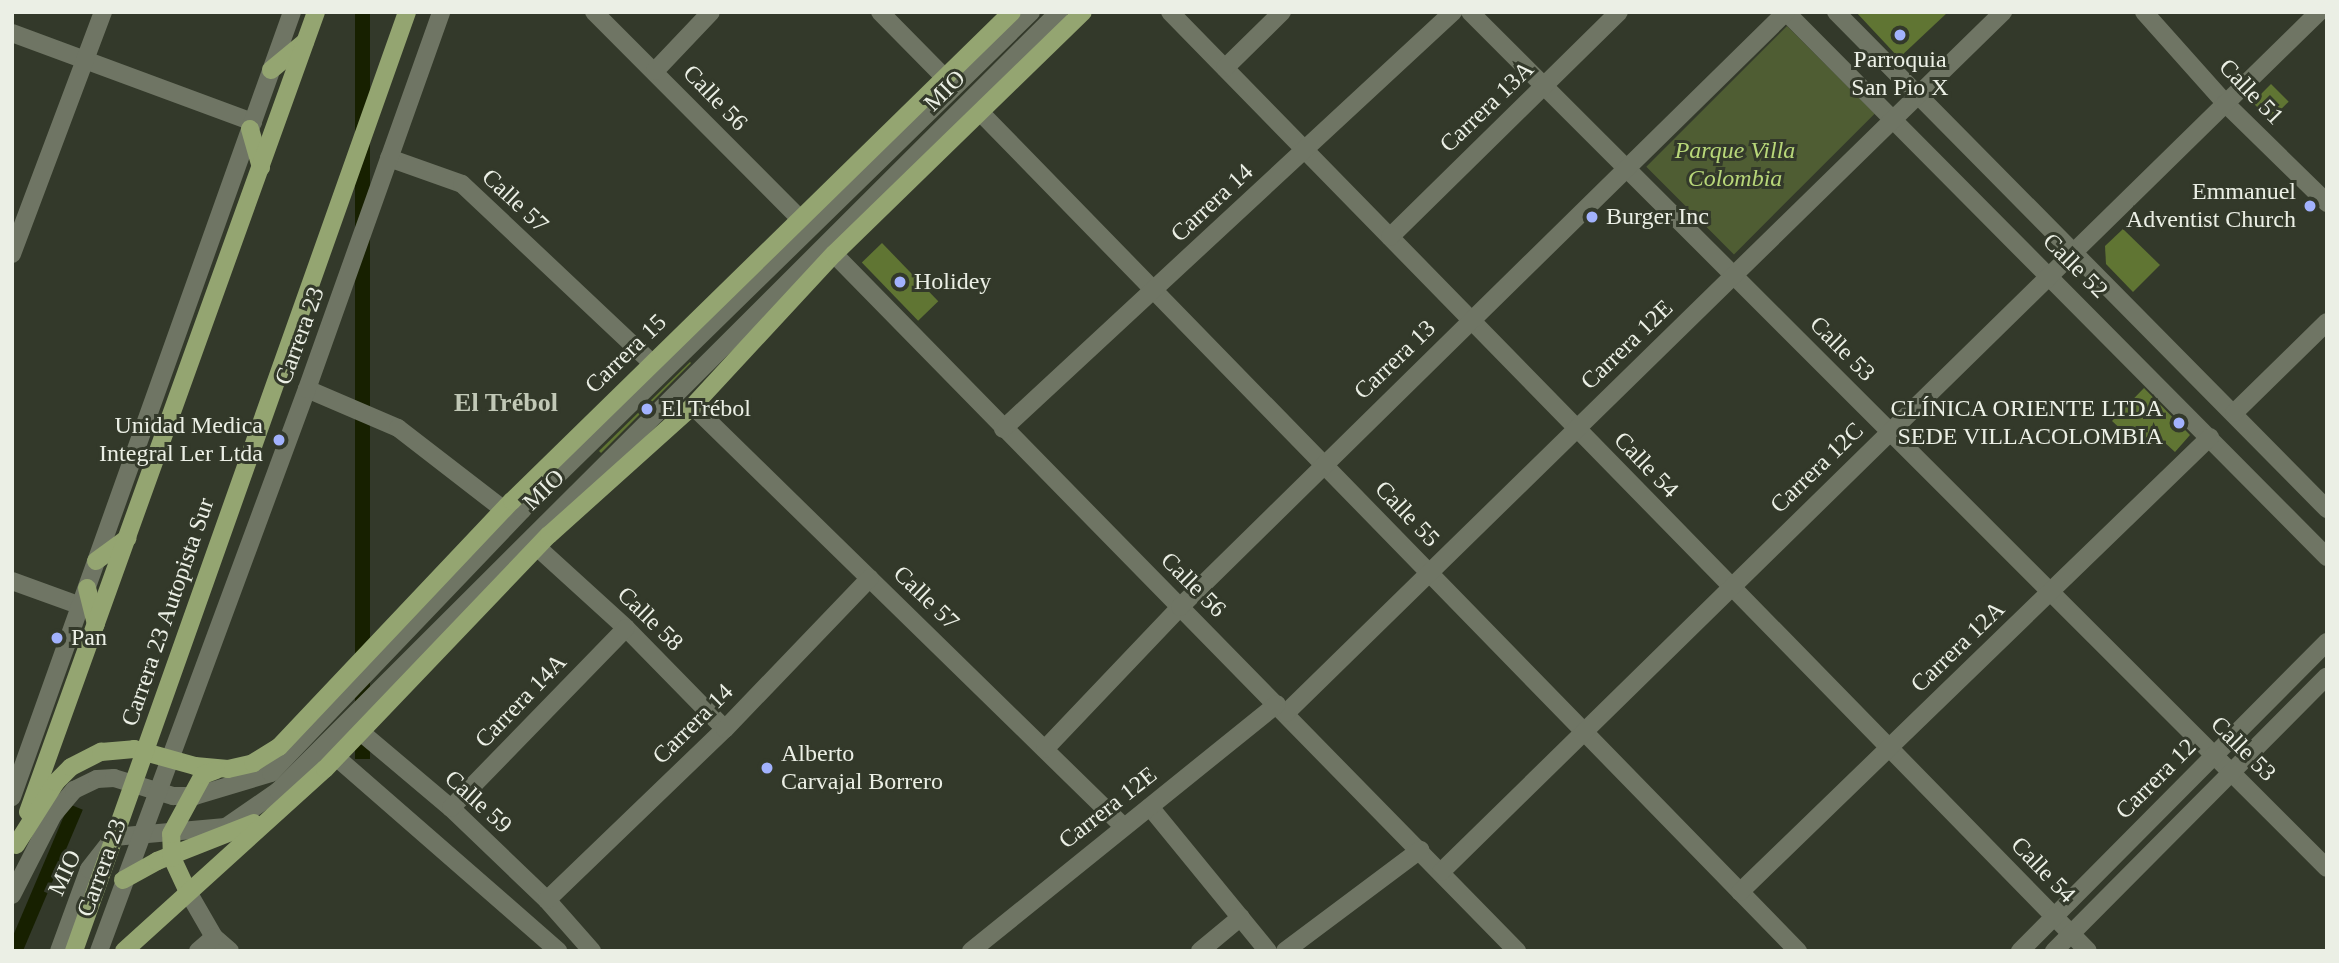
<!DOCTYPE html>
<meta charset="utf-8">
<style>
body{margin:0}
#map{position:relative;width:2339px;height:963px;overflow:hidden;background:#33392a;font-family:Georgia,serif}
div>[style]{position:absolute}
.green>*{inset:0;background:#4f5d33;transform-origin:0 0}
.water>*{inset:0;background:#172000;transform-origin:0 0}
.building>*{inset:0;background:#607533;transform-origin:0 0}
.minor>*{height:18px;margin:-9px;padding:0 9px;transform-origin:9px;border-radius:9px;background:#6f7564}
.major>*{height:18px;margin:-9px;padding:0 9px;transform-origin:9px;border-radius:9px;background:#94a571}
.dots>*{width:19px;height:19px;translate:-50% -50%;box-sizing:border-box;border:4px solid #33392a;border-radius:50%}
span{translate:-50% -50%;white-space:nowrap;text-align:center;line-height:1.15;-webkit-text-stroke:6px #33392a;paint-order:stroke}
.poi-label{font-size:24px;color:#ebefe5}
.right{translate:-100% -50%;text-align:right}
.left{translate:0 -50%;text-align:left}
.street-label{font-size:24px;color:#ebefe5}
.park-label{font-size:24px;color:#b8d779;font-style:italic}
.neighbourhood-label{font-size:26px;color:#c1c8b6;font-weight:700}
.frame{position:absolute;inset:0;border:14px solid #ebefe5;pointer-events:none}
</style>
<div id="map">
<div class="green">
<i style="left:1787px;top:26px;width:124px;height:199px;rotate:45deg"></i>
</div>
<div class="water">
<i style="left:355px;top:12px;width:15px;height:747px"></i>
<i style="left:69px;top:804px;width:15px;height:156px;rotate:23deg"></i>
</div>
<div class="building">
<i style="clip-path:polygon(1856px 12px,1948px 12px,1899px 58px)"></i>
<i style="left:2271px;top:84px;width:25px;height:26px;rotate:45deg"></i>
<i style="clip-path:polygon(2123px 229px,2160px 265px,2133px 292px,2106px 264px,2105px 246px)"></i>
<i style="left:882px;top:243px;width:81px;height:28px;rotate:46deg"></i>
<i style="clip-path:polygon(690px 362px,691px 363px,601px 453px,599px 451px)"></i>
<i style="clip-path:polygon(2144px 388px,2190px 435px,2175px 452px,2152px 431px,2139px 446px,2112px 421px)"></i>
</div>
<div class="minor">
<i style="left:594px;top:12px;width:292px;rotate:45.1deg"></i>
<i style="left:880px;top:12px;width:93px;rotate:45.4deg"></i>
<i style="left:1170px;top:12px;width:1313px;rotate:45.65deg"></i>
<i style="left:1470px;top:12px;width:1211px;rotate:44.97deg"></i>
<i style="left:1786px;top:12px;width:768px;rotate:45.21deg"></i>
<i style="left:1836px;top:12px;width:699px;rotate:45.35deg"></i>
<i style="left:2144px;top:12px;width:122px;rotate:48.3deg"></i>
<i style="left:2225px;top:103px;width:143px;rotate:44.4deg"></i>
<i style="left:12px;top:33px;width:257px;rotate:20.3deg"></i>
<i style="left:1225px;top:68px;width:80px;rotate:-44.5deg"></i>
<i style="left:655px;top:71px;width:81px;rotate:-46.5deg"></i>
<i style="left:980px;top:112px;width:1172px;rotate:45.73deg"></i>
<i style="left:389px;top:158px;width:77px;rotate:19.6deg"></i>
<i style="left:462px;top:184px;width:261px;rotate:43.3deg"></i>
<i style="left:1390px;top:237px;width:321px;rotate:-44.5deg"></i>
<i style="left:12px;top:254px;width:259px;rotate:-69.4deg"></i>
<i style="left:834px;top:254px;width:976px;rotate:45.58deg"></i>
<i style="left:307px;top:389px;width:99px;rotate:23.2deg"></i>
<i style="left:398px;top:428px;width:134px;rotate:37.7deg"></i>
<i style="left:693px;top:406px;width:601px;rotate:44.33deg"></i>
<i style="left:2234px;top:413px;width:130px;rotate:-44.4deg"></i>
<i style="left:1003px;top:429px;width:614px;rotate:-42.82deg"></i>
<i style="left:537px;top:547px;width:120px;rotate:42.3deg"></i>
<i style="left:626px;top:628px;width:141px;rotate:45.6deg"></i>
<i style="left:12px;top:581px;width:73px;rotate:19.9deg"></i>
<i style="left:1286px;top:713px;width:1003px;rotate:-44.35deg"></i>
<i style="left:350px;top:723px;width:132px;rotate:40.1deg"></i>
<i style="left:451px;top:808px;width:133px;rotate:43.8deg"></i>
<i style="left:547px;top:900px;width:68px;rotate:48.6deg"></i>
<i style="left:1045px;top:749px;width:196px;rotate:-46.4deg"></i>
<i style="left:1180px;top:607px;width:849px;rotate:-44.48deg"></i>
<i style="left:336px;top:757px;width:295px;rotate:41.1deg"></i>
<i style="left:12px;top:797px;width:833px;rotate:-70.37deg"></i>
<i style="left:1150px;top:807px;width:186px;rotate:50.7deg"></i>
<i style="left:451px;top:808px;width:251px;rotate:-45.8deg"></i>
<i style="left:1441px;top:872px;width:1229px;rotate:-44.41deg"></i>
<i style="left:188px;top:892px;width:52px;rotate:60deg"></i>
<i style="left:214px;top:937px;width:21px;rotate:41deg"></i>
<i style="left:1740px;top:892px;width:654px;rotate:-44.07deg"></i>
<i style="left:12px;top:895px;width:90px;rotate:-62.9deg"></i>
<i style="left:53px;top:815px;width:33px;rotate:-50deg"></i>
<i style="left:74px;top:790px;width:25px;rotate:-26deg"></i>
<i style="left:97px;top:779px;width:17px;rotate:-3deg"></i>
<i style="left:114px;top:778px;width:62px;rotate:17deg"></i>
<i style="left:173px;top:796px;width:22px"></i>
<i style="left:195px;top:796px;width:79px;rotate:-16.8deg"></i>
<i style="left:271px;top:773px;width:364px;rotate:-46.3deg"></i>
<i style="left:522px;top:510px;width:712px;rotate:-44.37deg"></i>
<i style="left:547px;top:900px;width:247px;rotate:-43.9deg"></i>
<i style="left:725px;top:729px;width:209px;rotate:-46.2deg"></i>
<i style="left:59px;top:951px;width:87px;rotate:-69.9deg"></i>
<i style="left:89px;top:869px;width:41px;rotate:-52deg"></i>
<i style="left:114px;top:837px;width:112px;rotate:-5.1deg"></i>
<i style="left:226px;top:827px;width:63px;rotate:-34.7deg"></i>
<i style="left:278px;top:791px;width:1103px;rotate:-44.93deg"></i>
<i style="left:99px;top:951px;width:599px;rotate:-69.69deg"></i>
<i style="left:307px;top:389px;width:400px;rotate:-70.4deg"></i>
<i style="left:198px;top:951px;width:21px;rotate:-41deg"></i>
<i style="left:971px;top:951px;width:393px;rotate:-38.9deg"></i>
<i style="left:1200px;top:951px;width:53px;rotate:-39.7deg"></i>
<i style="left:1285px;top:951px;width:169px;rotate:-36.8deg"></i>
<i style="left:2020px;top:951px;width:436px;rotate:-45.2deg"></i>
<i style="left:2054px;top:951px;width:387px;rotate:-45.2deg"></i>
</div>
<div class="major">
<i style="left:271px;top:70px;width:44px;rotate:-39.5deg"></i>
<i style="left:250px;top:129px;width:40px;rotate:74deg"></i>
<i style="left:96px;top:561px;width:39px;rotate:-36deg"></i>
<i style="left:87px;top:588px;width:37px;rotate:76deg"></i>
<i style="left:28px;top:812px;width:850px;rotate:-70.2deg"></i>
<i style="left:16px;top:845px;width:75px;rotate:-57.6deg"></i>
<i style="left:56px;top:782px;width:21px;rotate:-45deg"></i>
<i style="left:71px;top:767px;width:34px;rotate:-27deg"></i>
<i style="left:101px;top:752px;width:33px;rotate:-5deg"></i>
<i style="left:134px;top:749px;width:63px;rotate:15.6deg"></i>
<i style="left:195px;top:766px;width:33px;rotate:5deg"></i>
<i style="left:228px;top:769px;width:26px;rotate:-13deg"></i>
<i style="left:253px;top:763px;width:31px;rotate:-32deg"></i>
<i style="left:279px;top:747px;width:339px;rotate:-46.6deg"></i>
<i style="left:512px;top:501px;width:699px;rotate:-44.36deg"></i>
<i style="left:123px;top:880px;width:39px;rotate:-29deg"></i>
<i style="left:157px;top:861px;width:104px;rotate:-21.4deg"></i>
<i style="left:188px;top:892px;width:38px;rotate:-115deg"></i>
<i style="left:172px;top:858px;width:24px;rotate:-92deg"></i>
<i style="left:171px;top:834px;width:67px;rotate:-61.5deg"></i>
<i style="left:203px;top:775px;width:14px;rotate:-21deg"></i>
<i style="left:74px;top:951px;width:996px;rotate:-70.47deg"></i>
<i style="left:124px;top:951px;width:271px;rotate:-42.2deg"></i>
<i style="left:325px;top:769px;width:324px;rotate:-46.3deg"></i>
<i style="left:549px;top:535px;width:193px;rotate:-41.9deg"></i>
<i style="left:693px;top:406px;width:207px;rotate:-47.2deg"></i>
<i style="left:834px;top:254px;width:347px;rotate:-44.2deg"></i>
</div>
<div class="dots">
<i style="left:1900px;top:35px;background:#a2b2fd"></i>
<i style="left:2310px;top:206px;background:#a2b2fd"></i>
<i style="left:1592px;top:217px;background:#a2b2fd"></i>
<i style="left:900px;top:282px;background:#a2b2fd"></i>
<i style="left:647px;top:409px;background:#a2b2fd"></i>
<i style="left:2179px;top:423px;background:#a2b2fd"></i>
<i style="left:279px;top:440px;background:#a2b2fd"></i>
<i style="left:57px;top:638px;background:#a2b2fd"></i>
<i style="left:767px;top:768px;background:#a2b2fd"></i>
</div>
<div class="poi-label">
<span style="left:1900px;top:74px">Parroquia<br>San Pio X</span>
<span class="right" style="left:2296px;top:206px">Emmanuel<br>Adventist Church</span>
<span class="left" style="left:1606px;top:217px">Burger Inc</span>
<span class="left" style="left:914px;top:282px">Holidey</span>
<span class="left" style="left:661px;top:409px">El Trébol</span>
<span class="right" style="left:2163px;top:423px">CLÍNICA ORIENTE LTDA<br>SEDE VILLACOLOMBIA</span>
<span class="right" style="left:263px;top:440px">Unidad Medica<br>Integral Ler Ltda</span>
<span class="left" style="left:71px;top:638px">Pan</span>
<span class="left" style="left:781px;top:768px">Alberto<br>Carvajal Borrero</span>
</div>
<div class="street-label">
<span style="left:945px;top:91px;rotate:-45deg">MIO</span>
<span style="left:2251px;top:92px;rotate:46deg">Calle 51</span>
<span style="left:715px;top:98px;rotate:46deg">Calle 56</span>
<span style="left:1487px;top:107px;rotate:-44deg">Carrera 13A</span>
<span style="left:515px;top:201px;rotate:43deg">Calle 57</span>
<span style="left:1212px;top:203px;rotate:-43deg">Carrera 14</span>
<span style="left:2075px;top:266px;rotate:45deg">Calle 52</span>
<span style="left:300px;top:336px;rotate:-70deg">Carrera 23</span>
<span style="left:1627px;top:345px;rotate:-44deg">Carrera 12E</span>
<span style="left:1842px;top:349px;rotate:45deg">Calle 53</span>
<span style="left:626px;top:354px;rotate:-44deg">Carrera 15</span>
<span style="left:1395px;top:360px;rotate:-44deg">Carrera 13</span>
<span style="left:1646px;top:465px;rotate:46deg">Calle 54</span>
<span style="left:1817px;top:468px;rotate:-44deg">Carrera 12C</span>
<span style="left:544px;top:490px;rotate:-44deg">MIO</span>
<span style="left:1407px;top:514px;rotate:46deg">Calle 55</span>
<span style="left:1193px;top:585px;rotate:45deg">Calle 56</span>
<span style="left:926px;top:598px;rotate:44deg">Calle 57</span>
<span style="left:168px;top:612px;rotate:-71deg">Carrera 23 Autopista Sur</span>
<span style="left:650px;top:619px;rotate:44deg">Calle 58</span>
<span style="left:1958px;top:647px;rotate:-44deg">Carrera 12A</span>
<span style="left:521px;top:701px;rotate:-46deg">Carrera 14A</span>
<span style="left:693px;top:724px;rotate:-45deg">Carrera 14</span>
<span style="left:2243px;top:749px;rotate:45deg">Calle 53</span>
<span style="left:2156px;top:779px;rotate:-45deg">Carrera 12</span>
<span style="left:478px;top:802px;rotate:42deg">Calle 59</span>
<span style="left:1108px;top:808px;rotate:-38deg">Carrera 12E</span>
<span style="left:102px;top:868px;rotate:-70deg">Carrera 23</span>
<span style="left:2043px;top:870px;rotate:46deg">Calle 54</span>
<span style="left:65px;top:873px;rotate:-65deg">MIO</span>
</div>
<div class="park-label">
<span style="left:1735px;top:165px">Parque Villa<br>Colombia</span>
</div>
<div class="neighbourhood-label">
<span style="left:506px;top:403px">El Trébol</span>
</div>
<div class="frame"></div>
</div>
